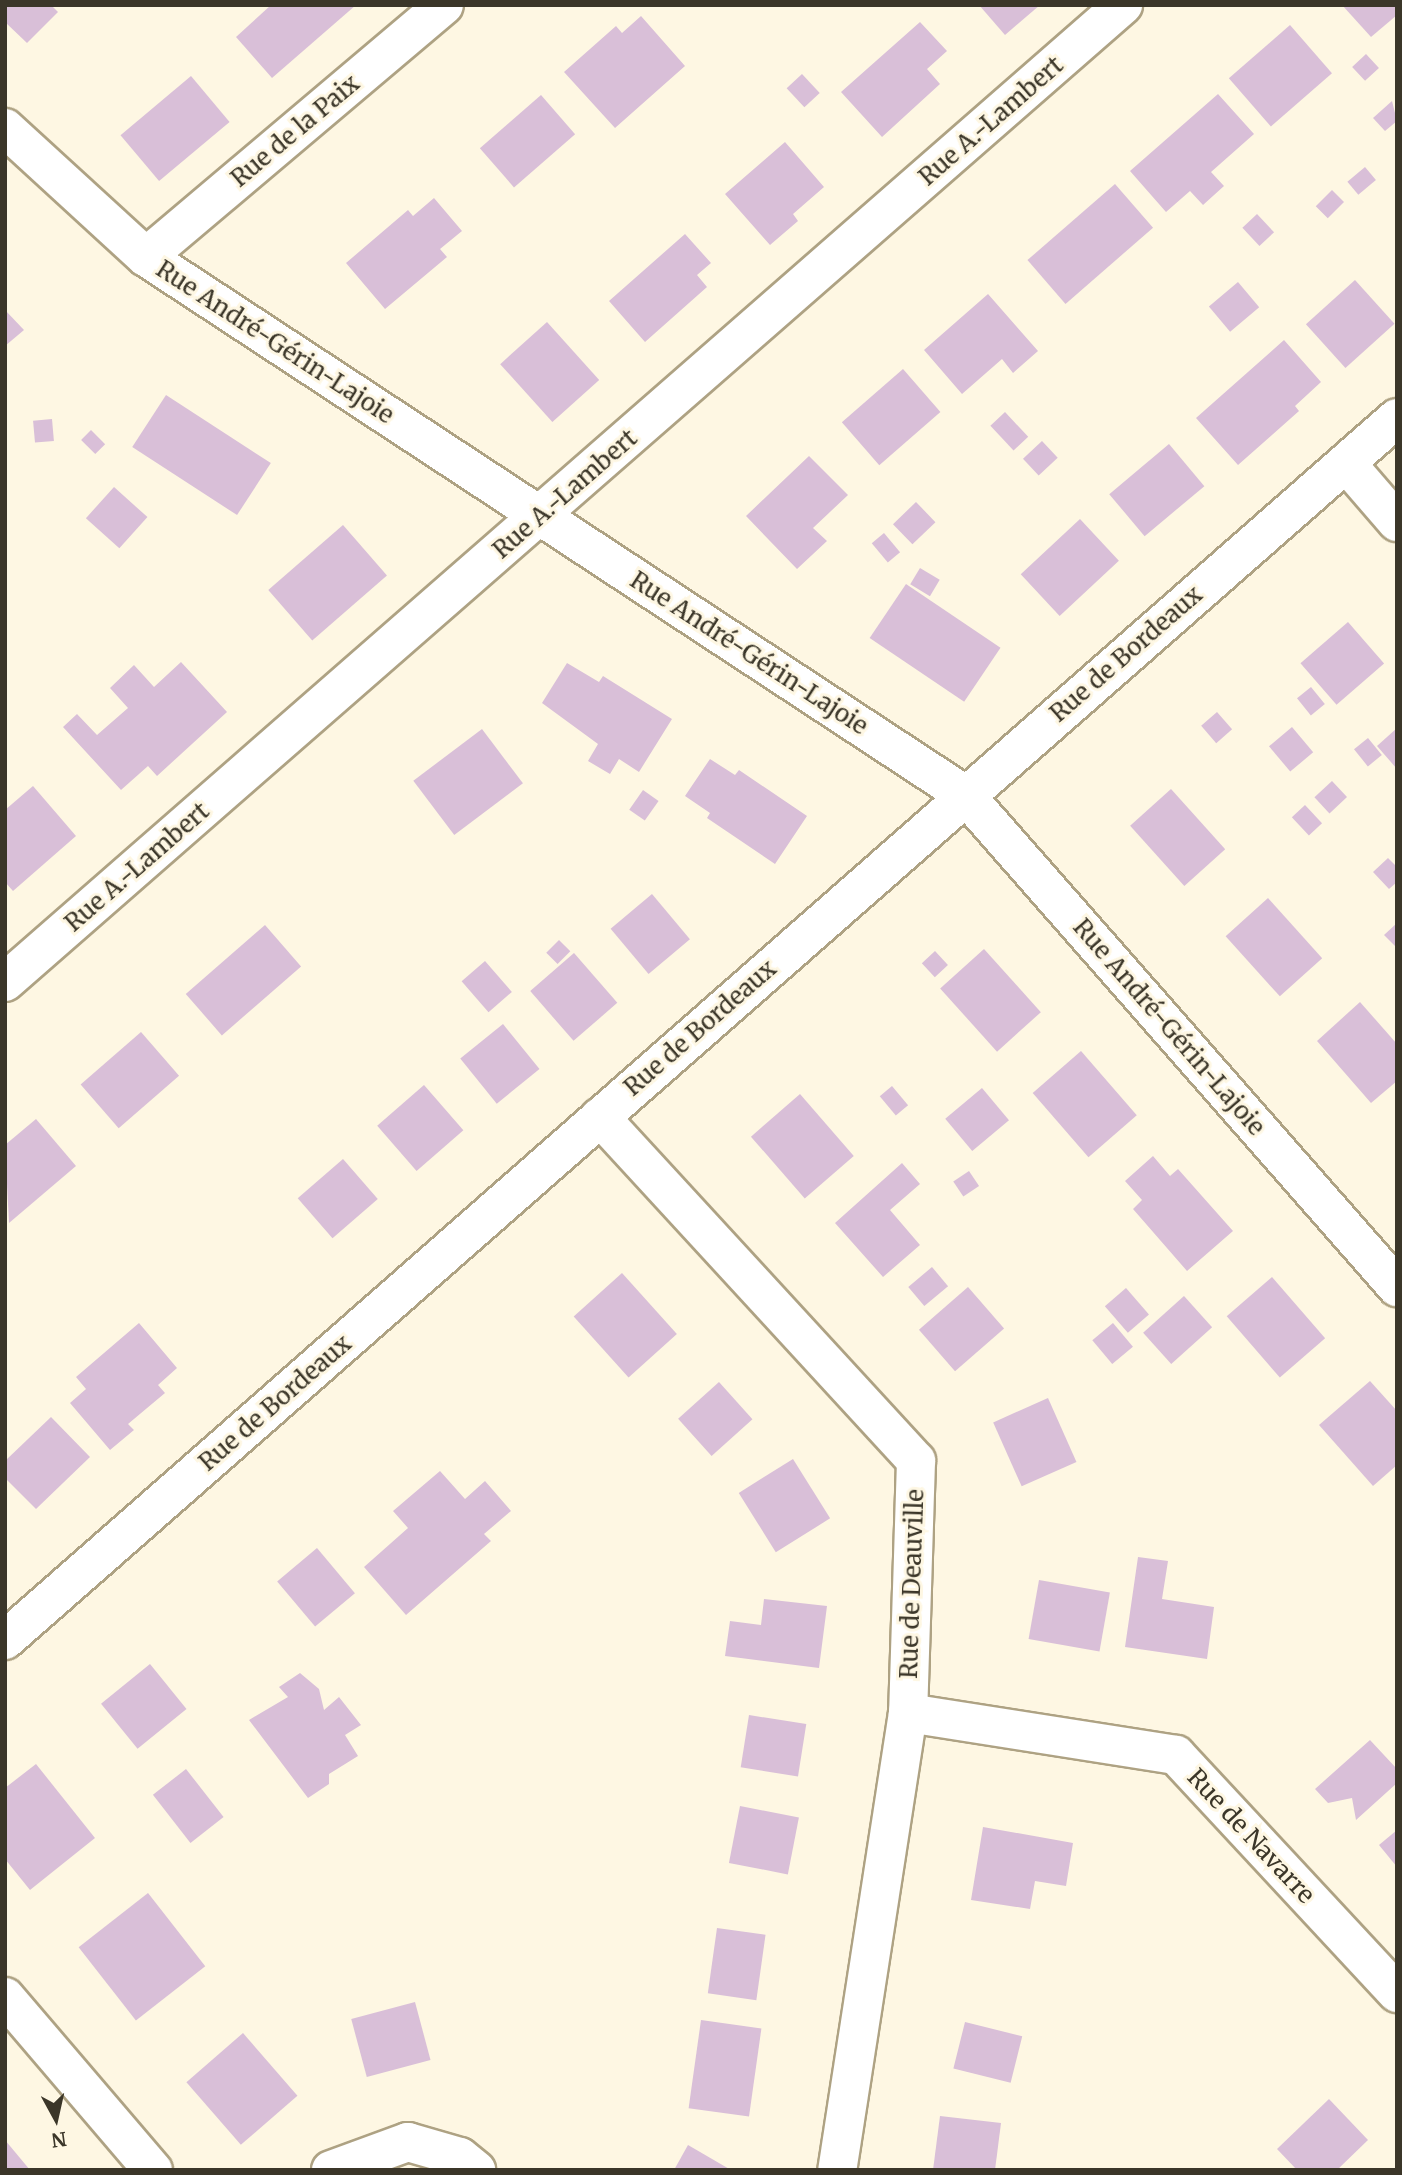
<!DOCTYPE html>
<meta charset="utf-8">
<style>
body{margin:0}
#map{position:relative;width:1402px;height:2175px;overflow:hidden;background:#fef7e3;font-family:Merriweather,serif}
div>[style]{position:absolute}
.building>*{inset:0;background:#d9bfd8;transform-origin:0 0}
.roads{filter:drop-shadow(2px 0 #aea283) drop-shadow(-2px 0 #aea283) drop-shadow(0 2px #aea283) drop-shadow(0 -2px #aea283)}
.minor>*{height:38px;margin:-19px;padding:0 19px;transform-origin:19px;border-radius:19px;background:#fff}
span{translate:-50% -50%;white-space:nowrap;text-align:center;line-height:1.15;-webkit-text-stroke:6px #fef7e3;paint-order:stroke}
.street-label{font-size:24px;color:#3b3629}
.frame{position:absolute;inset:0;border:7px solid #3b3629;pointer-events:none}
.north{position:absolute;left:21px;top:2084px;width:70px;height:70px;-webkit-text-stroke:5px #fef7e3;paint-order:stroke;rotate:172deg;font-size:19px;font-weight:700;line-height:28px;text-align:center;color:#3b3629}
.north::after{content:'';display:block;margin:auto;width:24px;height:32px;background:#3b3629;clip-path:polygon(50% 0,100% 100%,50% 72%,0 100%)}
</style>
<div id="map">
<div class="building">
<i style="clip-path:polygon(5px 5px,51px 5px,58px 12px,27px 43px,5px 22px)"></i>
<i style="clip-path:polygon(271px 5px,356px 5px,272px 78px,236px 37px)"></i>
<i style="clip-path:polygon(979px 5px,1040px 5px,1005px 35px)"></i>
<i style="clip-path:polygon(1342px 5px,1397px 5px,1397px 15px,1371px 37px)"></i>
<i style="clip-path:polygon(641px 16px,685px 66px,615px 128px,564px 72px,616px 26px,622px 33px)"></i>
<i style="clip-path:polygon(920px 22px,947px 51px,927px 69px,940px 84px,882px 137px,841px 92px)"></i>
<i style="left:1290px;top:25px;width:64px;height:81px;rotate:49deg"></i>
<i style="left:1366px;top:54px;width:19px;height:19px;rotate:47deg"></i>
<i style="left:802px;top:74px;width:26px;height:21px;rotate:47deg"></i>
<i style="left:191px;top:76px;width:60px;height:92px;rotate:50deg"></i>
<i style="clip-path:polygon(1218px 94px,1254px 134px,1211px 172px,1224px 186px,1203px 205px,1190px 191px,1166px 212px,1130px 171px)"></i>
<i style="left:541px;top:95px;width:52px;height:81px;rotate:49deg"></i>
<i style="clip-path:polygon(1392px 101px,1397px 121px,1385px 131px,1373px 118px)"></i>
<i style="clip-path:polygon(785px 142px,824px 187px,793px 214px,798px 221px,770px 245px,725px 194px)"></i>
<i style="left:1365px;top:167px;width:17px;height:23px;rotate:50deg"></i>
<i style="left:1115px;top:184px;width:58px;height:116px;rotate:49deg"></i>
<i style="left:1332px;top:190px;width:17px;height:23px;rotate:45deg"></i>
<i style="clip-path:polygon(434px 198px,462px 231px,440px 249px,447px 257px,385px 309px,346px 263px,408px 210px,413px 216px)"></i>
<i style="left:1257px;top:214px;width:25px;height:20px;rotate:47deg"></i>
<i style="clip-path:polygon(685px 234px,711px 263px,697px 275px,707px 287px,645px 342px,609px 301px)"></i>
<i style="left:1355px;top:280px;width:59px;height:66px;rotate:48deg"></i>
<i style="left:1238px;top:282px;width:33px;height:38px;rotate:50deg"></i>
<i style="clip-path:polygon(988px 294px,1038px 351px,1013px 373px,1002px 359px,962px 394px,924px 350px)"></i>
<i style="clip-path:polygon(5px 310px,24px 330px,5px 346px)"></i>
<i style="left:547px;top:322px;width:78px;height:63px;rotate:48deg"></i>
<i style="clip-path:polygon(1284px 340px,1321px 382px,1295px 406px,1299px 411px,1238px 465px,1196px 418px)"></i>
<i style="left:903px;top:369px;width:57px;height:81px;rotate:49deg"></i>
<i style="left:166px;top:395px;width:125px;height:62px;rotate:33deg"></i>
<i style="left:1005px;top:412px;width:34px;height:20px;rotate:47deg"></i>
<i style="left:52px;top:419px;width:22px;height:19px;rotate:85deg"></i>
<i style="left:91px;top:430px;width:20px;height:14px;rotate:45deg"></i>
<i style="left:1042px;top:441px;width:23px;height:26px;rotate:47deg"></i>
<i style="left:1169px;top:444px;width:55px;height:78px;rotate:50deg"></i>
<i style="clip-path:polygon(809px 456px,848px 495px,813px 528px,827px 541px,797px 569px,746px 516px)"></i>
<i style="left:114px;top:487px;width:45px;height:42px;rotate:42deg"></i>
<i style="left:916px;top:502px;width:28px;height:32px;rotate:46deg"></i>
<i style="left:1080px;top:519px;width:57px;height:81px;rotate:47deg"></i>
<i style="left:343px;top:525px;width:67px;height:99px;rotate:49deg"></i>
<i style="left:884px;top:533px;width:25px;height:16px;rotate:50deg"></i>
<i style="left:920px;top:568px;width:23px;height:19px;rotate:31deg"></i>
<i style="left:906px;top:584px;width:114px;height:65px;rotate:34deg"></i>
<i style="left:1348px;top:622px;width:55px;height:63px;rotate:49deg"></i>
<i style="clip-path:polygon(181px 662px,227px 712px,157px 776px,148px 766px,121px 790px,63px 727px,77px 714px,97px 735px,128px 708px,110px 688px,134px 665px,154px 687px)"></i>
<i style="clip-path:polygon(567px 663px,599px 682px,603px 676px,672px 719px,639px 772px,619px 759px,610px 774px,588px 761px,598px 744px,542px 703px)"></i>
<i style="left:1311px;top:687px;width:22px;height:18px;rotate:51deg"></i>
<i style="left:1217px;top:712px;width:23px;height:21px;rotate:49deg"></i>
<i style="left:1292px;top:727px;width:33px;height:30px;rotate:50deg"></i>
<i style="clip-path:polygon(1397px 728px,1397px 769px,1377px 746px)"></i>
<i style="left:482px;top:729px;width:68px;height:86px;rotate:53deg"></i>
<i style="left:1368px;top:738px;width:22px;height:18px;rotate:51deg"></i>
<i style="clip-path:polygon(710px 759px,735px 775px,739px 770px,807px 816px,775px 864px,707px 818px,710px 813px,685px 796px)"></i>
<i style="left:1332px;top:781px;width:22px;height:24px;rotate:47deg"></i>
<i style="clip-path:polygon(33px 786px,76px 836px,13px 891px,5px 882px,5px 810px)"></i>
<i style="left:1171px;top:789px;width:81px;height:55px;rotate:48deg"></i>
<i style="left:643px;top:790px;width:19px;height:24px;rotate:35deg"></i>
<i style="left:1305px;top:805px;width:25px;height:18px;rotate:47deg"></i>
<i style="clip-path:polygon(1388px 858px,1397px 867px,1397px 882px,1389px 889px,1373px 872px)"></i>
<i style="left:652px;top:894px;width:59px;height:54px;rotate:50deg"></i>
<i style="left:1268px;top:898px;width:81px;height:57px;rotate:48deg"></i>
<i style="clip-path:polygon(1397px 923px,1397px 948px,1384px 935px)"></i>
<i style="left:265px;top:925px;width:55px;height:105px;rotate:49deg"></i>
<i style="left:559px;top:940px;width:16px;height:18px;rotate:45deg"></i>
<i style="left:984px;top:949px;width:85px;height:59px;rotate:48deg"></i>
<i style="left:935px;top:951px;width:19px;height:18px;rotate:47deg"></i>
<i style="left:574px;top:953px;width:66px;height:58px;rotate:49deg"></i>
<i style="left:485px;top:961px;width:41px;height:31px;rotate:49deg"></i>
<i style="clip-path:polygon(1360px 1002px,1397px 1044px,1397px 1081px,1371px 1103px,1317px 1041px)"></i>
<i style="left:503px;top:1024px;width:58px;height:55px;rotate:51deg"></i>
<i style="left:141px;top:1032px;width:58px;height:80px;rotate:49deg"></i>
<i style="left:1081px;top:1051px;width:85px;height:64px;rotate:49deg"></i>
<i style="left:424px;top:1085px;width:60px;height:62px;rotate:49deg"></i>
<i style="left:892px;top:1086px;width:25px;height:16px;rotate:50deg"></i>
<i style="left:982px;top:1088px;width:42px;height:48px;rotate:50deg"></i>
<i style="left:800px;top:1094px;width:82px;height:65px;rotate:49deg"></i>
<i style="clip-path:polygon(36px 1119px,76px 1166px,9px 1223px,5px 1145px)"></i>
<i style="clip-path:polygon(1153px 1156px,1170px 1176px,1178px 1169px,1233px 1231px,1187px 1271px,1133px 1209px,1142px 1200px,1125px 1181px)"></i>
<i style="left:343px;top:1159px;width:53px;height:60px;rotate:49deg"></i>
<i style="clip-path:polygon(902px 1163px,920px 1184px,890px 1210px,920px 1245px,883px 1277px,835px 1223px)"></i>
<i style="left:969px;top:1171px;width:18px;height:19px;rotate:56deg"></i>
<i style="left:932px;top:1267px;width:25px;height:31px;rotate:50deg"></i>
<i style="left:622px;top:1273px;width:82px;height:65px;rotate:48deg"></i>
<i style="left:1272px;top:1277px;width:81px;height:60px;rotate:49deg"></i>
<i style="left:968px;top:1287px;width:55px;height:65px;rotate:49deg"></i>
<i style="left:1126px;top:1288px;width:35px;height:28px;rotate:49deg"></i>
<i style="left:1184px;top:1296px;width:42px;height:55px;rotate:48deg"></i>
<i style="clip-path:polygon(139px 1323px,177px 1368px,158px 1385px,165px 1393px,128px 1424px,134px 1430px,110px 1450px,70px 1403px,86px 1389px,76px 1377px)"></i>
<i style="left:1113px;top:1323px;width:31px;height:27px;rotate:50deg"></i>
<i style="clip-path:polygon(1370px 1381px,1397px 1411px,1397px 1465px,1373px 1486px,1319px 1425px)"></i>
<i style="left:719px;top:1382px;width:50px;height:55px;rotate:48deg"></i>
<i style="left:1048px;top:1398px;width:70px;height:60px;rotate:66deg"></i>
<i style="clip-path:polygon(51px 1417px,90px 1457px,36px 1509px,5px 1478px,5px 1461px)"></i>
<i style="left:793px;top:1459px;width:70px;height:64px;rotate:58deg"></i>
<i style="clip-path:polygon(440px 1471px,465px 1499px,485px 1481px,511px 1511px,484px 1534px,491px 1541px,406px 1615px,364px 1567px,408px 1528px,393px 1511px)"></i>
<i style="left:317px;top:1548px;width:59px;height:52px;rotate:50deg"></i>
<i style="clip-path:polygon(1138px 1557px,1168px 1561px,1162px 1599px,1214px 1607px,1207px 1659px,1125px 1647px)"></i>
<i style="left:1039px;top:1580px;width:72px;height:60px;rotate:10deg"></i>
<i style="clip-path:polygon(764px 1599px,827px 1606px,819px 1668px,725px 1656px,730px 1621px,761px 1625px)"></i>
<i style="left:150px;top:1664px;width:58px;height:63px;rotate:51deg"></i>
<i style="clip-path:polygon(300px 1673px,319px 1689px,324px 1710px,339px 1697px,361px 1725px,345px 1735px,358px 1756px,329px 1774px,329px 1784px,308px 1798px,249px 1720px,288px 1697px,279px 1687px)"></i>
<i style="left:749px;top:1715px;width:58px;height:53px;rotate:9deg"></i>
<i style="clip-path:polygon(1370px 1740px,1397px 1769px,1397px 1783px,1356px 1820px,1352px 1798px,1328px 1803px,1315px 1789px)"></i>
<i style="clip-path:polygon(36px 1764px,95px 1838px,30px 1890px,5px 1859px,5px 1788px)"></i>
<i style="left:186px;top:1769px;width:61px;height:42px;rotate:52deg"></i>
<i style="left:740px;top:1806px;width:60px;height:58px;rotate:11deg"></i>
<i style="clip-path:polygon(983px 1827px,1073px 1843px,1066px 1886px,1035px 1881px,1030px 1909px,971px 1900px)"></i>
<i style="clip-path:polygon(1397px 1830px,1397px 1867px,1379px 1845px)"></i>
<i style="left:148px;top:1893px;width:93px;height:88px;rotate:52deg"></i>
<i style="left:717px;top:1928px;width:49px;height:66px;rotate:8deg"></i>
<i style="left:415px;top:2002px;width:60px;height:66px;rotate:75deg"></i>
<i style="left:701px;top:2020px;width:61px;height:89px;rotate:8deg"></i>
<i style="left:965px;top:2022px;width:59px;height:48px;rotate:14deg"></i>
<i style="left:243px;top:2033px;width:83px;height:75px;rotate:49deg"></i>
<i style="clip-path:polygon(1329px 2099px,1368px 2140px,1337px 2170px,1297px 2170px,1277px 2149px)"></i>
<i style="clip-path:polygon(940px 2116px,1001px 2123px,995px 2170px,933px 2170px)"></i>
<i style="clip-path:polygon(5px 2140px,30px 2170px,5px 2170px)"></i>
<i style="clip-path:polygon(688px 2145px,731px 2170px,674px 2170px)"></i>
</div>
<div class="roads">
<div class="minor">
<i style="left:5px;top:128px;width:191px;rotate:42.5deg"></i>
<i style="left:146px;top:257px;width:980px;rotate:33.3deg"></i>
<i style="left:965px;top:795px;width:655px;rotate:48.72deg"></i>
<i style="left:146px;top:257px;width:390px;rotate:-40.2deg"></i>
<i style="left:1346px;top:463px;width:78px;rotate:49.2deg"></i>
<i style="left:5px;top:982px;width:1485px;rotate:-41.15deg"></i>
<i style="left:600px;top:1117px;width:467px;rotate:47.4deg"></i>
<i style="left:916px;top:1461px;width:252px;rotate:91.8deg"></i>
<i style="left:908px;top:1713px;width:462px;rotate:98.8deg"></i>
<i style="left:5px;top:1640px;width:1852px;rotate:-41.28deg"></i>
<i style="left:908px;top:1713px;width:271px;rotate:8.9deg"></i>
<i style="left:1176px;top:1755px;width:325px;rotate:47.1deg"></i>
<i style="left:5px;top:1997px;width:228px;rotate:49.5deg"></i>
<i style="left:331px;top:2170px;width:82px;rotate:-20deg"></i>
<i style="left:408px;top:2142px;width:54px;rotate:16.1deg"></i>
<i style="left:460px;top:2157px;width:21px;rotate:39deg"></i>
</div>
</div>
<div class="street-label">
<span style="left:991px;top:121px;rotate:-41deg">Rue A.-Lambert</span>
<span style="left:295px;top:131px;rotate:-40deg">Rue de la Paix</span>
<span style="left:275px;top:342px;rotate:33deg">Rue André-Gérin-Lajoie</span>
<span style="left:565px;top:494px;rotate:-41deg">Rue A.-Lambert</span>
<span style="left:749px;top:653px;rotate:33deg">Rue André-Gérin-Lajoie</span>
<span style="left:1126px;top:654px;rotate:-41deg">Rue de Bordeaux</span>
<span style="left:137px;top:867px;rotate:-41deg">Rue A.-Lambert</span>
<span style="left:1169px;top:1027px;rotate:49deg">Rue André-Gérin-Lajoie</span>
<span style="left:700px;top:1028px;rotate:-41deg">Rue de Bordeaux</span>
<span style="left:275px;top:1403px;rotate:-41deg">Rue de Bordeaux</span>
<span style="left:912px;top:1584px;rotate:-88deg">Rue de Deauville</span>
<span style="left:1251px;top:1836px;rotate:47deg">Rue de Navarre</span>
</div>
<div class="frame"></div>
<div class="north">N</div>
</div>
